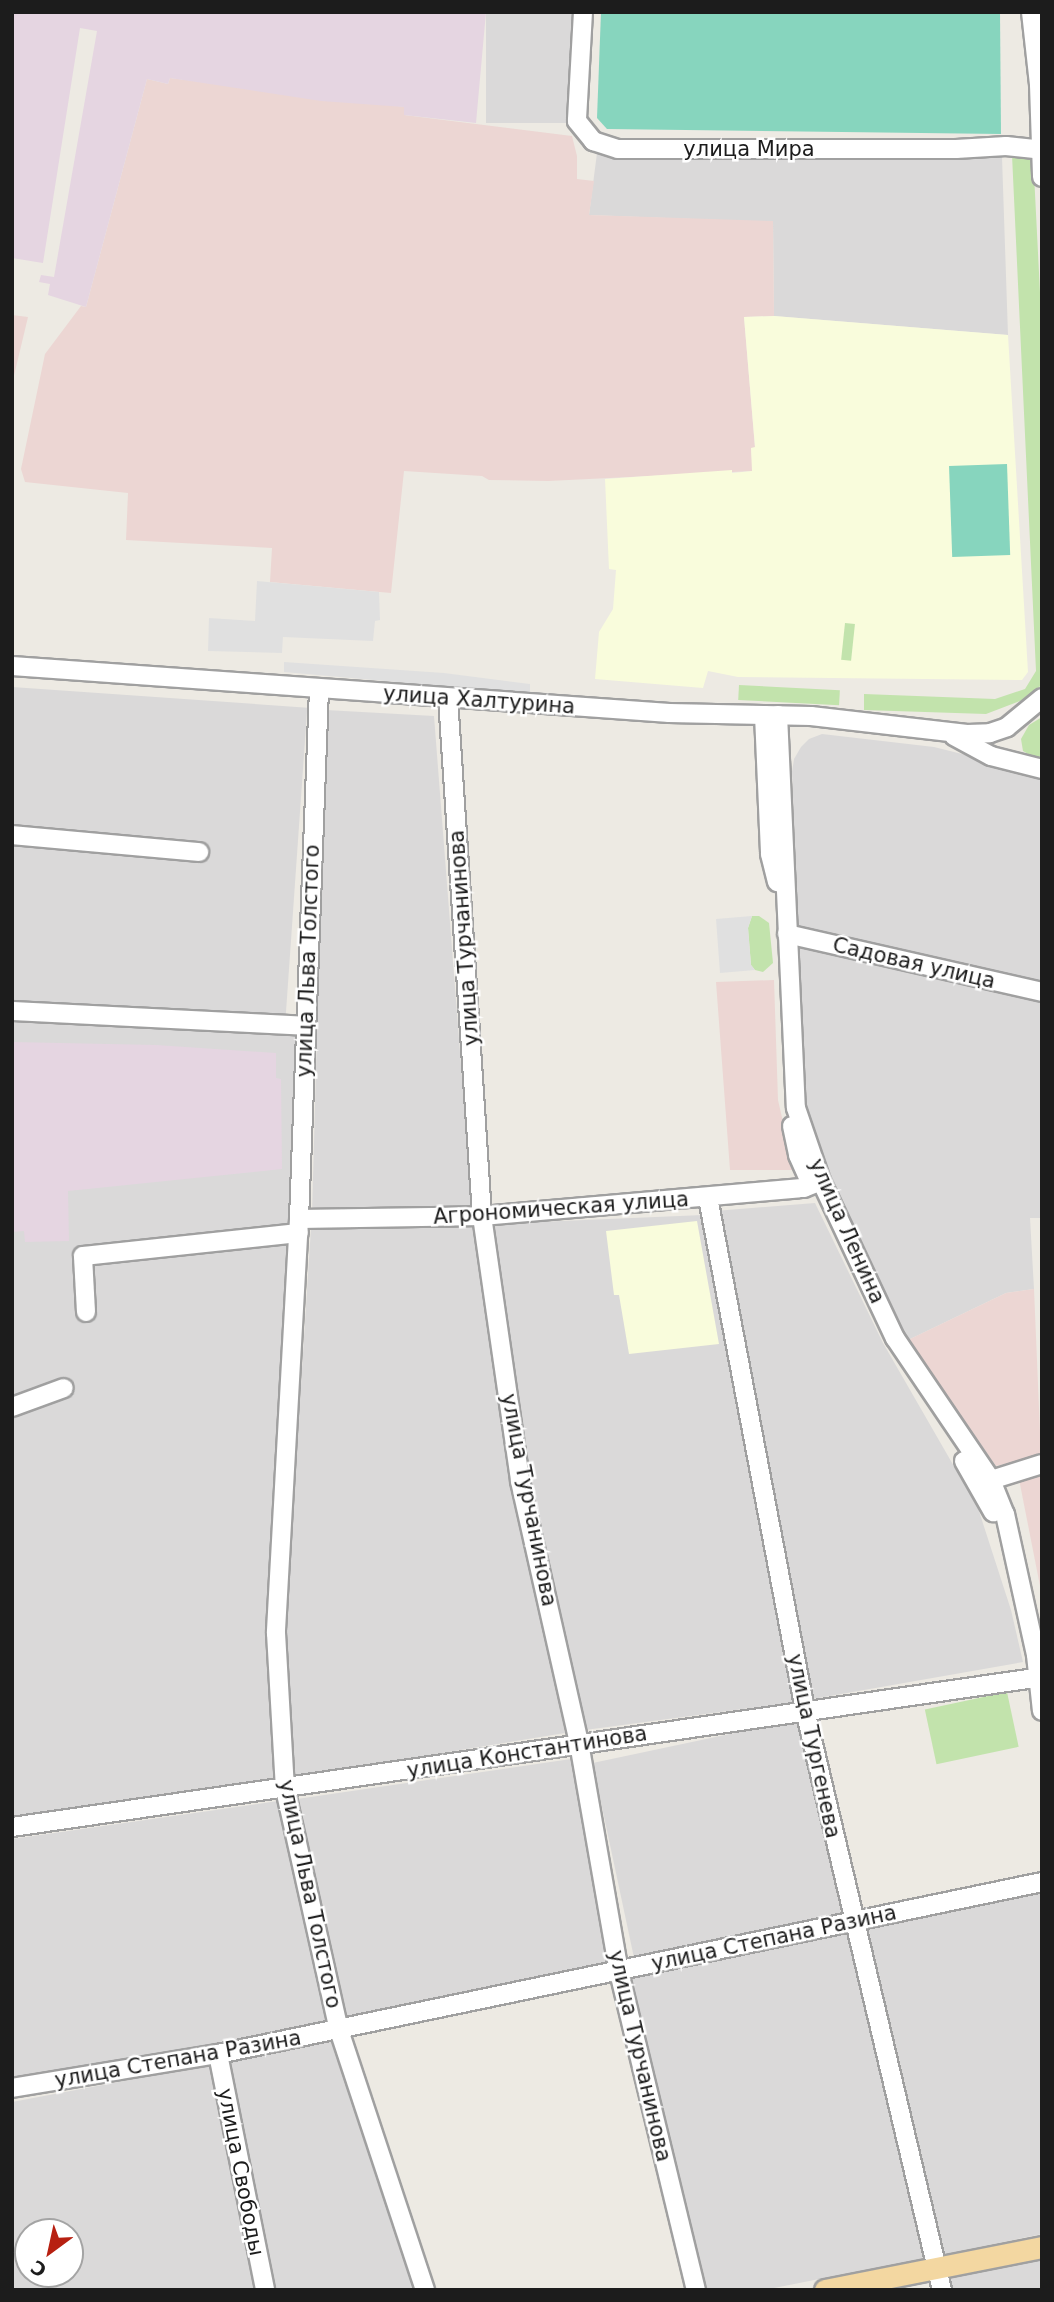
<!DOCTYPE html>
<meta charset="utf-8">
<style>
body{margin:0}
#map{position:relative;width:1054px;height:2302px;overflow:hidden;background:#edeae3;font-family:"DejaVu Sans",sans-serif}
div>[style]{position:absolute}
.residential>*{inset:0;background:#dad9d9;transform-origin:0 0}
.commercial>*{inset:0;background:#ecd6d3}
.industrial>*{inset:0;background:#e5d5e1}
.education>*{inset:0;background:#f9fcdc}
.grass>*{inset:0;background:#c2e3ac;transform-origin:0 0}
.pitch>*{inset:0;background:#87d5be;transform-origin:0 0}
.parking>*{inset:0;background:#e0e0e0}
.roads{filter:drop-shadow(2px 0 #a0a0a0) drop-shadow(-2px 0 #a0a0a0) drop-shadow(0 2px #a0a0a0) drop-shadow(0 -2px #a0a0a0)}
.minor>*{height:18px;margin:-9px;padding:0 9px;transform-origin:9px;border-radius:9px;background:#fff}
.major>*{height:21px;margin:-10.5px;padding:0 10.5px;transform-origin:10.5px;border-radius:10.5px;background:#f3d7a1}
span{translate:-50% -50%;white-space:nowrap;text-align:center;line-height:1.15;-webkit-text-stroke:5px #fff;paint-order:stroke}
.street-label{font-size:21px;color:#1c1c1c}
.frame{position:absolute;inset:0;border:14px solid #1c1c1c;pointer-events:none}
.north{position:absolute;left:14px;top:2218px;width:70px;height:70px;box-sizing:border-box;background:#fff;border:2px solid #a4a4a4;border-radius:50%;rotate:213deg;font-size:19px;font-weight:700;line-height:28px;text-align:center;color:#1c1c1c}
.north::after{content:'';display:block;margin:auto;width:24px;height:32px;background:#b72011;clip-path:polygon(50% 0,100% 100%,50% 72%,0 100%)}
</style>
<div id="map">
<div class="residential">
<i style="left:486px;top:12px;width:94px;height:111px"></i>
<i style="clip-path:polygon(597px 153px,619px 157px,1002px 157px,1008px 335px,774px 316px,773px 222px,589px 215px)"></i>
<i style="left:12px;top:687px;width:296px;height:315px;rotate:4deg"></i>
<i style="clip-path:polygon(326px 710px,434px 716px,472px 1207px,312px 1214px)"></i>
<i style="clip-path:polygon(822px 734px,934px 747px,1042px 774px,1042px 984px,798px 927px,792px 772px,794px 759px,801px 747px,809px 739px)"></i>
<i style="clip-path:polygon(797px 943px,1042px 997px,1042px 1218px,1030px 1218px,1034px 1289px,1006px 1293px,908px 1340px,863px 1260px,826px 1180px,803px 1113px)"></i>
<i style="clip-path:polygon(12px 1020px,298px 1035px,270px 1634px,277px 1779px,12px 1816px)"></i>
<i style="clip-path:polygon(815px 1203px,883px 1343px,978px 1508px,1011px 1610px,1023px 1662px,807px 1700px,715px 1211px)"></i>
<i style="clip-path:polygon(703px 1215px,797px 1702px,585px 1730px,528px 1479px,489px 1224px)"></i>
<i style="clip-path:polygon(476px 1222px,515px 1480px,565px 1733px,295px 1777px,285px 1634px,311px 1228px)"></i>
<i style="left:800px;top:1719px;width:199px;height:212px;rotate:78deg"></i>
<i style="clip-path:polygon(571px 1759px,612px 1965px,341px 2020px,317px 1911px,297px 1799px)"></i>
<i style="clip-path:polygon(278px 1801px,327px 2022px,217px 2047px,12px 2082px,12px 1839px)"></i>
<i style="clip-path:polygon(1042px 1889px,1042px 2234px,945px 2254px,868px 1928px)"></i>
<i style="clip-path:polygon(848px 1929px,925px 2258px,764px 2290px,705px 2290px,630px 1976px)"></i>
<i style="clip-path:polygon(334px 2039px,417px 2290px,272px 2290px,226px 2061px)"></i>
<i style="clip-path:polygon(evenodd,214px 2064px,259px 2290px,12px 2290px,12px 2102px,214px 2064px,28px 2232px,70px 2232px,70px 2274px,28px 2274px,28px 2232px)"></i>
<i style="clip-path:polygon(1042px 2259px,1042px 2290px,950px 2290px,947px 2277px)"></i>
</div>
<div class="commercial">
<i style="clip-path:polygon(170px 78px,405px 107px,404px 115px,572px 136px,577px 156px,577px 179px,594px 181px,589px 215px,773px 221px,774px 316px,744px 317px,755px 448px,751px 448px,753px 471px,548px 481px,489px 480px,482px 476px,404px 471px,391px 593px,270px 582px,272px 548px,126px 540px,128px 493px,25px 482px,21px 469px,45px 354px,81px 306px,86px 307px,147px 79px,168px 84px)"></i>
<i style="clip-path:polygon(12px 315px,28px 317px,12px 384px)"></i>
<i style="clip-path:polygon(774px 980px,778px 1100px,794px 1170px,730px 1170px,716px 982px)"></i>
<i style="clip-path:polygon(1034px 1289px,1041px 1456px,996px 1466px,908px 1340px,1006px 1293px)"></i>
<i style="clip-path:polygon(1042px 1467px,1042px 1596px,1018px 1474px)"></i>
</div>
<div class="industrial">
<i style="clip-path:polygon(12px 12px,486px 12px,476px 123px,404px 115px,404px 107px,321px 101px,170px 78px,168px 84px,147px 79px,86px 307px,48px 295px,50px 284px,39px 282px,41px 275px,54px 277px,97px 31px,80px 28px,43px 263px,12px 258px)"></i>
<i style="clip-path:polygon(12px 1042px,156px 1045px,276px 1053px,276px 1078px,281px 1079px,282px 1169px,68px 1191px,69px 1241px,25px 1242px,24px 1231px,12px 1232px)"></i>
</div>
<div class="education">
<i style="clip-path:polygon(774px 316px,1008px 335px,1028px 672px,1022px 680px,738px 677px,708px 671px,703px 688px,595px 679px,599px 632px,613px 609px,616px 570px,609px 569px,605px 479px,732px 470px,732px 473px,752px 471px,751px 448px,755px 447px,744px 317px)"></i>
<i style="clip-path:polygon(697px 1221px,719px 1344px,629px 1354px,619px 1295px,614px 1295px,606px 1231px)"></i>
</div>
<div class="grass">
<i style="clip-path:polygon(1033px 154px,1042px 332px,1042px 684px,1030px 697px,986px 714px,864px 710px,864px 694px,995px 699px,1025px 689px,1036px 671px,1012px 155px)"></i>
<i style="left:845px;top:623px;width:10px;height:37px;rotate:6deg"></i>
<i style="left:739px;top:685px;width:101px;height:15px;rotate:3deg"></i>
<i style="clip-path:polygon(1042px 717px,1042px 762px,1023px 751px,1021px 739px,1029px 725px)"></i>
<i style="clip-path:polygon(752px 916px,759px 916px,769px 923px,773px 963px,763px 972px,755px 970px,751px 965px,748px 928px)"></i>
<i style="left:1007px;top:1692px;width:56px;height:84px;rotate:78deg"></i>
</div>
<div class="pitch">
<i style="clip-path:polygon(601px 12px,1000px 12px,1001px 134px,607px 129px,597px 118px)"></i>
<i style="left:1007px;top:464px;width:91px;height:58px;rotate:88deg"></i>
</div>
<div class="parking">
<i style="clip-path:polygon(257px 581px,379px 592px,380px 620px,375px 621px,373px 641px,283px 637px,282px 653px,208px 651px,209px 618px,255px 621px)"></i>
<i style="clip-path:polygon(284px 662px,444px 673px,530px 684px,530px 694px,284px 672px)"></i>
<i style="clip-path:polygon(752px 916px,748px 928px,751px 965px,755px 970px,720px 973px,716px 919px)"></i>
</div>
<div class="roads">
<div class="minor">
<i style="left:583px;top:12px;width:109px;rotate:93.2deg"></i>
<i style="left:577px;top:121px;width:26px;rotate:51deg"></i>
<i style="left:593px;top:141px;width:26px;rotate:18deg"></i>
<i style="left:618px;top:149px;width:338px"></i>
<i style="left:956px;top:149px;width:50px;rotate:-3.4deg"></i>
<i style="left:1006px;top:146px;width:36px;rotate:6deg"></i>
<i style="left:1031px;top:12px;width:73px;rotate:83.7deg"></i>
<i style="left:1039px;top:85px;width:92px;rotate:88.1deg"></i>
<i style="left:12px;top:666px;width:659px;rotate:4.09deg"></i>
<i style="left:669px;top:713px;width:142px;rotate:1.2deg"></i>
<i style="left:811px;top:716px;width:157px;rotate:6.6deg"></i>
<i style="left:967px;top:734px;width:23px;rotate:-2deg"></i>
<i style="left:990px;top:733px;width:18px;rotate:-19deg"></i>
<i style="left:1007px;top:727px;width:45px;rotate:-39.6deg"></i>
<i style="left:319px;top:689px;width:530px;rotate:92.16deg"></i>
<i style="left:299px;top:1219px;width:415px;rotate:93.2deg"></i>
<i style="left:276px;top:1633px;width:156px;rotate:86.7deg"></i>
<i style="left:285px;top:1789px;width:247px;rotate:77.4deg"></i>
<i style="left:339px;top:2030px;width:274px;rotate:71.7deg"></i>
<i style="left:448px;top:698px;width:519px;rotate:86.24deg"></i>
<i style="left:482px;top:1216px;width:268px;rotate:81.8deg"></i>
<i style="left:520px;top:1481px;width:269px;rotate:77.3deg"></i>
<i style="left:579px;top:1743px;width:232px;rotate:80.1deg"></i>
<i style="left:619px;top:1972px;width:327px;rotate:76.4deg"></i>
<i style="left:764px;top:715px;width:139px;rotate:87.5deg"></i>
<i style="left:770px;top:854px;width:29px;rotate:76deg"></i>
<i style="left:778px;top:715px;width:393px;rotate:87.4deg"></i>
<i style="left:796px;top:1108px;width:77px;rotate:71.1deg"></i>
<i style="left:821px;top:1181px;width:174px;rotate:64.8deg"></i>
<i style="left:895px;top:1338px;width:171px;rotate:55.9deg"></i>
<i style="left:991px;top:1480px;width:37px;rotate:68deg"></i>
<i style="left:1005px;top:1514px;width:144px;rotate:77.6deg"></i>
<i style="left:1036px;top:1655px;width:56px;rotate:83.9deg"></i>
<i style="left:954px;top:736px;width:42px;rotate:28.4deg"></i>
<i style="left:991px;top:756px;width:53px;rotate:14.3deg"></i>
<i style="left:12px;top:835px;width:188px;rotate:5.2deg"></i>
<i style="left:787px;top:934px;width:262px;rotate:12.8deg"></i>
<i style="left:12px;top:1011px;width:294px;rotate:2.9deg"></i>
<i style="left:792px;top:1126px;width:30px;rotate:78deg"></i>
<i style="left:798px;top:1155px;width:30px;rotate:66deg"></i>
<i style="left:708px;top:1198px;width:521px;rotate:79.27deg"></i>
<i style="left:805px;top:1710px;width:596px;rotate:76.71deg"></i>
<i style="left:299px;top:1219px;width:183px;rotate:-0.9deg"></i>
<i style="left:482px;top:1216px;width:323px;rotate:-5deg"></i>
<i style="left:804px;top:1188px;width:18px;rotate:-22deg"></i>
<i style="left:86px;top:1312px;width:56px;rotate:-93.1deg"></i>
<i style="left:83px;top:1256px;width:217px;rotate:-6.1deg"></i>
<i style="left:12px;top:1407px;width:55px;rotate:-20.1deg"></i>
<i style="left:964px;top:1461px;width:59px;rotate:60.4deg"></i>
<i style="left:991px;top:1480px;width:53px;rotate:-17.4deg"></i>
<i style="left:12px;top:1827px;width:1041px;rotate:-8.29deg"></i>
<i style="left:218px;top:2054px;width:241px;rotate:78.7deg"></i>
<i style="left:12px;top:2088px;width:209px;rotate:-9.4deg"></i>
<i style="left:218px;top:2054px;width:842px;rotate:-11.79deg"></i>
</div>
<div class="major">
<i style="left:825px;top:2290px;width:221px;rotate:-11.2deg"></i>
</div>
</div>
<div class="street-label">
<span style="left:749px;top:149px">улица Мира</span>
<span style="left:479px;top:700px;rotate:4deg">улица Халтурина</span>
<span style="left:464px;top:938px;rotate:-94deg">улица Турчанинова</span>
<span style="left:308px;top:961px;rotate:-88deg">улица Льва Толстого</span>
<span style="left:914px;top:963px;rotate:13deg">Садовая улица</span>
<span style="left:561px;top:1208px;rotate:-4deg">Агрономическая улица</span>
<span style="left:847px;top:1231px;rotate:66deg">улица Ленина</span>
<span style="left:529px;top:1500px;rotate:79deg">улица Турчанинова</span>
<span style="left:814px;top:1746px;rotate:78deg">улица Тургенева</span>
<span style="left:527px;top:1752px;rotate:-9deg">улица Константинова</span>
<span style="left:310px;top:1894px;rotate:78deg">улица Льва Толстого</span>
<span style="left:774px;top:1938px;rotate:-12deg">улица Степана Разина</span>
<span style="left:640px;top:2056px;rotate:77deg">улица Турчанинова</span>
<span style="left:178px;top:2059px;rotate:-10deg">улица Степана Разина</span>
<span style="left:241px;top:2172px;rotate:79deg">улица Свободы</span>
</div>
<div class="frame"></div>
<div class="north">С</div>
</div>
